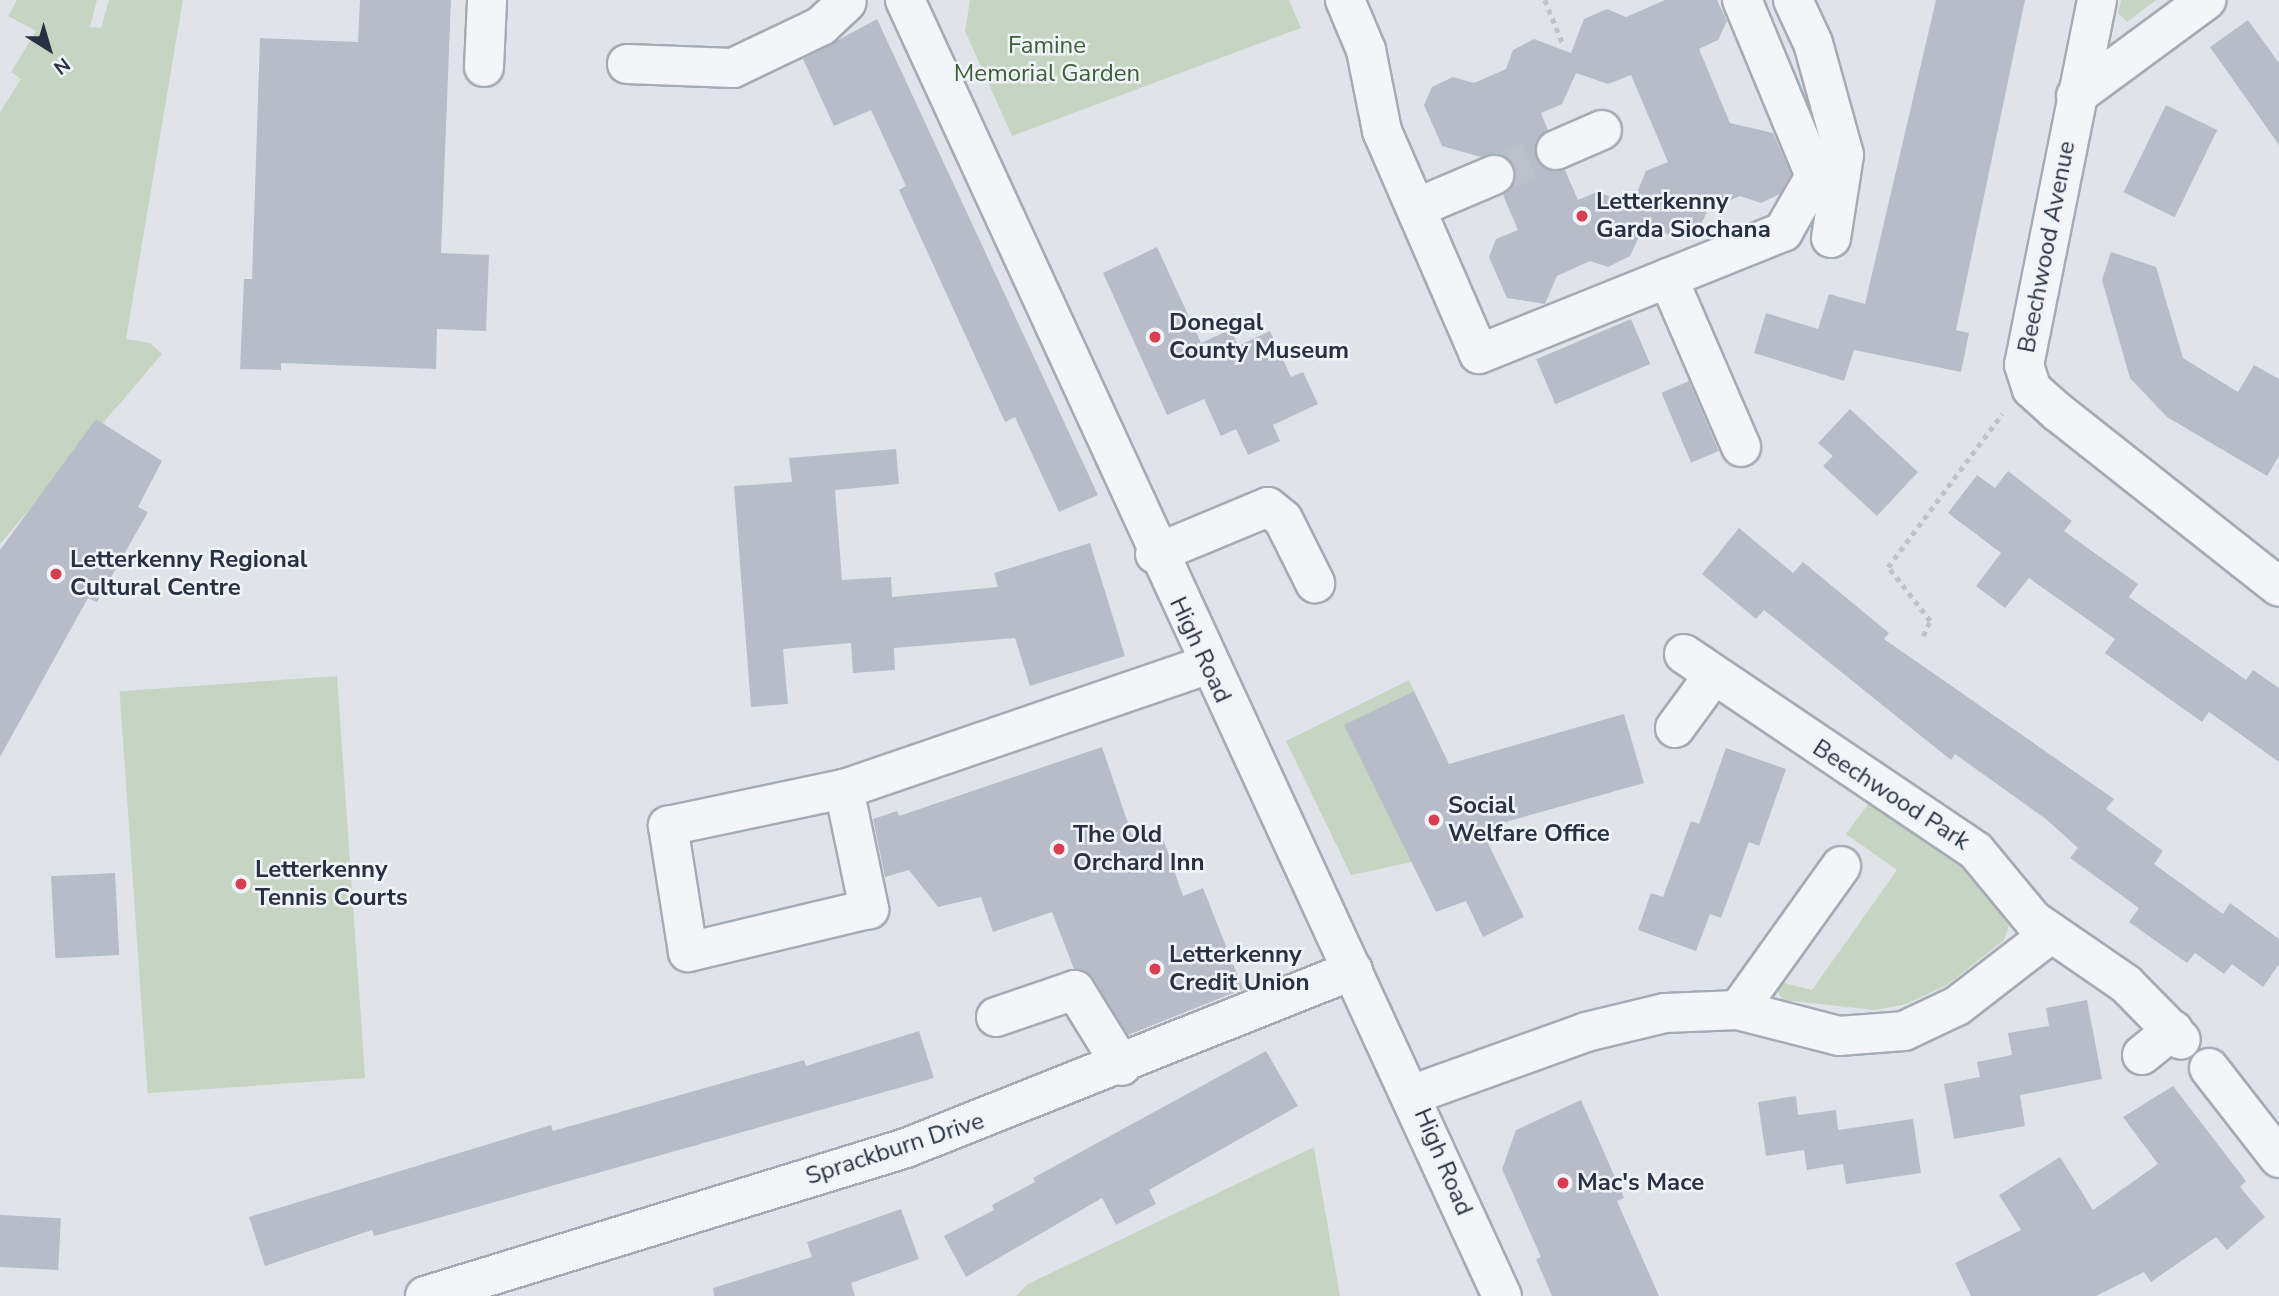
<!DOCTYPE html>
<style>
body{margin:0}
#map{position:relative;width:2279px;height:1296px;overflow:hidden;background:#e0e4ea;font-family:"Nunito Sans",sans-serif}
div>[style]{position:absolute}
.green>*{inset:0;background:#c5d5c1;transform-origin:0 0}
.building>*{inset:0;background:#b7bdc8;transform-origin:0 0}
.minor-tunnel>*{height:38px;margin-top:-19px;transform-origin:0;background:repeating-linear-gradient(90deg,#bbc0c9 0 38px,transparent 0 57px)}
.path>*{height:4.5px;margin-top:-2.25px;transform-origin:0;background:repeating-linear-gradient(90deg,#bec2c9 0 5px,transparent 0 10px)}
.roads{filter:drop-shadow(2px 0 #a5abb5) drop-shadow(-2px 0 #a5abb5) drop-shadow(0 2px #a5abb5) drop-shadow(0 -2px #a5abb5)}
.minor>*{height:38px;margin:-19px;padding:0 19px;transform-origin:19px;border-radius:19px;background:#f3f5f8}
.dots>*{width:19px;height:19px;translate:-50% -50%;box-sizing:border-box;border:4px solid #f0f3f8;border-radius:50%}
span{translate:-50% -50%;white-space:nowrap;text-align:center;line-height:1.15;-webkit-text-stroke:5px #f0f3f8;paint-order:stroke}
.park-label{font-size:24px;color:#3b6034}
.poi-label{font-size:24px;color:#283143;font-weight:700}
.left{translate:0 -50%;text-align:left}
.street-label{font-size:24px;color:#283143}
.north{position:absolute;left:14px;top:14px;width:70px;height:70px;-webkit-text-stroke:5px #f0f3f8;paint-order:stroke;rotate:143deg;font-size:19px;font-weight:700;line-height:28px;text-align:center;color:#283143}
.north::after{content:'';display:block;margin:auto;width:24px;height:32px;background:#283143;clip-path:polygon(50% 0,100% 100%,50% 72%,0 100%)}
</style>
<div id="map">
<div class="green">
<i style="clip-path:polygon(17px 0,97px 0,90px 27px,101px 28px,109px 0,183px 0,126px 339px,150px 343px,162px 354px,0 544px,0 112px,21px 79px,11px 72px,36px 31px,8px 16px)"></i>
<i style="clip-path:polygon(970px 0,1289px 0,1301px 28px,1012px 136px,965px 31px)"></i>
<i style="clip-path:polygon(2121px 0,2156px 0,2127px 22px,2118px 13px)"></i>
<i style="left:337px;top:676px;width:403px;height:218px;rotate:86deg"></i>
<i style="clip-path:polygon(1409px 680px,1414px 691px,1345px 725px,1412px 862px,1351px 875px,1286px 741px)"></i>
<i style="clip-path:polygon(1872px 799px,1958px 860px,2001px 911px,2009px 925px,2004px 940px,1947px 985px,1906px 1004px,1875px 1010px,1783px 1000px,1776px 989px,1780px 982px,1812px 990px,1897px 870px,1846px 834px)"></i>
<i style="clip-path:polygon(1314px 1147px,1340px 1296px,1016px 1296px,1028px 1284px)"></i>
</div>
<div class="building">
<i style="clip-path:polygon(360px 0,451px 0,441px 253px,489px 255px,486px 331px,437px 329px,436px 369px,281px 363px,281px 370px,240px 369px,244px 279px,252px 279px,260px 38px,358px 42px)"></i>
<i style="clip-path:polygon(evenodd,1665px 0,1717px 0,1727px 21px,1718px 40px,1699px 49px,1730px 123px,1773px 133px,1791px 174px,1780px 194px,1761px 203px,1740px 196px,1708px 210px,1699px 228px,1677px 237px,1644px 226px,1630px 256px,1608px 267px,1590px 261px,1557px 276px,1545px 304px,1507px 298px,1489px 257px,1496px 239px,1518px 230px,1503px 195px,1512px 188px,1514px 167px,1497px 153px,1481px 157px,1442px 146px,1424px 105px,1432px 87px,1453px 77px,1474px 83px,1506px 69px,1513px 50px,1534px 39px,1571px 53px,1584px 19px,1607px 9px,1626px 17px,1665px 0,1576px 73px,1608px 84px,1631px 75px,1668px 162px,1646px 171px,1632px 204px,1597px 192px,1578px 200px,1565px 170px,1544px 168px,1536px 158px,1538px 138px,1548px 130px,1541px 113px,1562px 104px,1576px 73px)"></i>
<i style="clip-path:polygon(1936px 0,2025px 0,1956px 330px,1969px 333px,1961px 372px,1854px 350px,1844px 381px,1754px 353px,1766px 313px,1818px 329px,1829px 294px,1865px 304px)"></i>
<i style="clip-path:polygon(877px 19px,1098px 495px,1059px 512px,1015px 417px,1005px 422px,899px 190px,906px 186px,871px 110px,834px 126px,803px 59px)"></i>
<i style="clip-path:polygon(2248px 20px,2279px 63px,2279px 145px,2210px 47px)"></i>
<i style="left:2166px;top:105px;width:57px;height:97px;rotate:26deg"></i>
<i style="clip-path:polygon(1157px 247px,1201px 343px,1231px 329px,1238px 346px,1270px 331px,1291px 377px,1303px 372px,1318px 404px,1273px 425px,1280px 441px,1248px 455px,1236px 429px,1221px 436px,1204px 399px,1167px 415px,1103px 273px)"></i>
<i style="clip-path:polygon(2111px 252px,2156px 267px,2183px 358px,2238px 392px,2254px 365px,2279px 379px,2279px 456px,2267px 476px,2167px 417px,2130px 378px,2102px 280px)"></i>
<i style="left:1631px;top:319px;width:49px;height:103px;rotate:67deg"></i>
<i style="left:1689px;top:381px;width:76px;height:30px;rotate:67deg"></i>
<i style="clip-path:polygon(1850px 409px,1918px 472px,1877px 516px,1823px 466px,1833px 456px,1818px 443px)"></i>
<i style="clip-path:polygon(96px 419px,162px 461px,138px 507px,148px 512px,97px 602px,88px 598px,0 757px,0 550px)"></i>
<i style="clip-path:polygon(896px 449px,899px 484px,835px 490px,842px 580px,891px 577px,892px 597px,998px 587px,994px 573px,1090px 543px,1125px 656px,1030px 686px,1015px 638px,894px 648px,895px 670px,853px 673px,851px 643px,783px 649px,788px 704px,751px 707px,734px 486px,792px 482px,789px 458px)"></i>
<i style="clip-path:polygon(2008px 471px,2072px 521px,2064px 531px,2138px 584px,2129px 597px,2246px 680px,2253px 670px,2279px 688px,2279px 762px,2209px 712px,2202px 722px,2105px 653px,2115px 639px,2029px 578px,2005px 608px,1976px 586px,2001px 553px,1948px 513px,1977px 475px,1995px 488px)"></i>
<i style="clip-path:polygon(1739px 528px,1793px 573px,1803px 562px,1889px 633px,1884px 639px,2114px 799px,2106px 809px,2163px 851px,2154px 864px,2223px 914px,2230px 903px,2279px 939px,2279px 964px,2263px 987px,2232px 964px,2224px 974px,2195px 953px,2187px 963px,2129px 922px,2139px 908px,2070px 858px,2078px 848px,2046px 819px,1955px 754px,1951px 760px,1764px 610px,1756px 619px,1702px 574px)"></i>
<i style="clip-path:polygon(1414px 691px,1449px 764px,1624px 714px,1644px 783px,1481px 829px,1524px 917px,1483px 937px,1466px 901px,1436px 912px,1344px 725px)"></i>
<i style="clip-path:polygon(1102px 747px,1132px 835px,1159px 827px,1183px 896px,1203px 888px,1243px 989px,1128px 1035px,1093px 978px,1074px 969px,1052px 912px,993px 932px,981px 897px,938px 907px,909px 870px,885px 877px,873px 819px,897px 811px,899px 816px)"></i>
<i style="clip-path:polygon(1726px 748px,1786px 769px,1759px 846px,1749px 842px,1721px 918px,1710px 914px,1696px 951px,1638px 930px,1651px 893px,1663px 897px,1691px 821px,1699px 824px)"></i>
<i style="left:115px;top:873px;width:82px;height:64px;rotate:87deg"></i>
<i style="clip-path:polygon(2087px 1000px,2102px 1079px,2020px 1095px,2025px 1126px,1954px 1139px,1944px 1084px,1980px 1077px,1977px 1062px,2012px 1055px,2008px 1033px,2049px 1026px,2046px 1008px)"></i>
<i style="clip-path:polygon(919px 1031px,934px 1078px,374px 1236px,372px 1230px,265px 1266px,249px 1217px,551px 1125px,553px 1131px,804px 1060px,806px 1066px)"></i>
<i style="clip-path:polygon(1266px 1051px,1298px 1106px,1149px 1190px,1156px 1204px,1116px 1225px,1102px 1198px,966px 1277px,944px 1236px,994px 1210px,992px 1205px,1035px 1182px,1033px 1178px)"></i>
<i style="clip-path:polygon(2173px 1086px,2246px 1181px,2240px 1187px,2265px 1217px,2227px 1250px,2216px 1237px,2151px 1282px,2144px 1272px,2096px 1296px,1971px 1296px,1955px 1263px,2021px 1230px,1999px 1195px,2060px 1157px,2093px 1210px,2158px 1164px,2123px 1117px)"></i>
<i style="clip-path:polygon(1796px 1096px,1798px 1115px,1836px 1110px,1838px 1130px,1913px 1119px,1921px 1173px,1846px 1184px,1843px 1164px,1807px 1170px,1804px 1150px,1766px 1156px,1758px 1102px)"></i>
<i style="clip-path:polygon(1581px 1100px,1624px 1198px,1617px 1201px,1659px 1296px,1552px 1296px,1536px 1259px,1541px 1257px,1502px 1169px,1516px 1130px)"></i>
<i style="clip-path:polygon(901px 1209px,919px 1259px,851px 1283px,855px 1296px,714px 1296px,713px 1288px,812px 1257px,807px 1242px)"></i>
<i style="left:0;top:1215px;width:61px;height:52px;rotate:3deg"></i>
</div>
<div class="minor-tunnel">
<i style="left:1494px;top:175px;width:67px;rotate:-22deg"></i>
</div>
<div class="path">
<i style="left:1545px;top:0;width:48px;rotate:67.8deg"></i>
<i style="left:1923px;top:636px;width:17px;rotate:-65deg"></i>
<i style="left:1930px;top:621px;width:68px;rotate:-127.9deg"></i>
<i style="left:1888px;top:567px;width:191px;rotate:-53.3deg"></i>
</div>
<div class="roads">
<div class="minor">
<i style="left:905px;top:0;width:1427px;rotate:65.27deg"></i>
<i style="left:1345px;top:0;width:54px;rotate:67.2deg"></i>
<i style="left:1366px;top:50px;width:83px;rotate:78.8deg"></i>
<i style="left:1382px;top:131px;width:243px;rotate:66.5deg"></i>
<i style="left:1479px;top:354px;width:328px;rotate:-21.9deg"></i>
<i style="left:1783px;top:232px;width:64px;rotate:-60.3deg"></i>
<i style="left:1815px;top:176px;width:191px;rotate:-112.5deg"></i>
<i style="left:1793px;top:0;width:47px;rotate:65.1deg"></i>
<i style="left:1813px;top:43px;width:116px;rotate:74.5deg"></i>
<i style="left:1844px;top:155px;width:84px;rotate:98.9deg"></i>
<i style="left:2097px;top:0;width:372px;rotate:101.3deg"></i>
<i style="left:2024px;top:365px;width:25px;rotate:72deg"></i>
<i style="left:2032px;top:389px;width:36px;rotate:42deg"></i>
<i style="left:2059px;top:413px;width:280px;rotate:38.3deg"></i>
<i style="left:627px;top:64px;width:106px;rotate:2.2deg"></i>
<i style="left:733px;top:68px;width:98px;rotate:-25.5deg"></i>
<i style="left:821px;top:26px;width:35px;rotate:-43deg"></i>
<i style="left:484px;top:67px;width:67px;rotate:-87.4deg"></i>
<i style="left:2076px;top:96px;width:162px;rotate:-36.4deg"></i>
<i style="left:1556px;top:150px;width:50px;rotate:-23.5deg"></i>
<i style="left:1416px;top:208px;width:85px;rotate:-22.9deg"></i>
<i style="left:1668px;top:278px;width:184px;rotate:66.6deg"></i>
<i style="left:1155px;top:554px;width:122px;rotate:-22.6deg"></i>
<i style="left:1268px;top:507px;width:19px;rotate:39deg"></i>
<i style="left:1283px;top:519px;width:72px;rotate:63.4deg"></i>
<i style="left:1684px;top:654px;width:352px;rotate:34deg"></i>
<i style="left:1976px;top:851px;width:89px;rotate:50.4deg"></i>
<i style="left:2033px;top:920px;width:113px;rotate:34.5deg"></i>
<i style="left:2126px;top:984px;width:78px;rotate:45.5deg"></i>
<i style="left:1675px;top:728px;width:64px;rotate:-53.8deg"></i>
<i style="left:844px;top:789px;width:123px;rotate:78.2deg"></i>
<i style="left:869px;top:909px;width:186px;rotate:166.6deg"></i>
<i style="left:688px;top:952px;width:128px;rotate:-99deg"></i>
<i style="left:668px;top:826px;width:180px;rotate:-11.9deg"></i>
<i style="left:844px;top:789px;width:384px;rotate:-18.9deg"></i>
<i style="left:1738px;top:1010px;width:177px;rotate:-54.4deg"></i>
<i style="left:996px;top:1017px;width:83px;rotate:-18.9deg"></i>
<i style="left:1075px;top:990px;width:89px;rotate:58.3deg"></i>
<i style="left:2142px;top:1055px;width:40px;rotate:-39deg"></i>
<i style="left:2209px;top:1068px;width:114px;rotate:52.1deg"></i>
<i style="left:1414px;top:1094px;width:183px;rotate:-19.8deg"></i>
<i style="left:1586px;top:1032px;width:81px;rotate:-13.5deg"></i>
<i style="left:1665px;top:1013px;width:73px;rotate:-2.4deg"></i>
<i style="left:1738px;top:1010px;width:104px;rotate:14.4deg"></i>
<i style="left:1839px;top:1036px;width:65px;rotate:-4.4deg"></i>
<i style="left:1904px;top:1031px;width:59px;rotate:-25.3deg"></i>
<i style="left:1957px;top:1006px;width:116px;rotate:-37.7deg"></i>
<i style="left:425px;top:1296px;width:503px;rotate:-17.1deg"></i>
<i style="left:906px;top:1148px;width:481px;rotate:-21.7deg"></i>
</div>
</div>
<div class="dots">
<i style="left:1582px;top:216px;background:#d83d50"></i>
<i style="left:1155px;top:337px;background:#d83d50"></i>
<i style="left:56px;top:574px;background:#d83d50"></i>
<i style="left:1434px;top:820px;background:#d83d50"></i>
<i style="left:1059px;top:849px;background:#d83d50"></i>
<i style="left:241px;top:884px;background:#d83d50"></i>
<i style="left:1155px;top:969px;background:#d83d50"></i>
<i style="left:1563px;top:1183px;background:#d83d50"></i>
</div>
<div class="park-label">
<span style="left:1047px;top:60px">Famine<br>Memorial Garden</span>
</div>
<div class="poi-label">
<span class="left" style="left:1596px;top:216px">Letterkenny<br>Garda Siochana</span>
<span class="left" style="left:1169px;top:337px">Donegal<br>County Museum</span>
<span class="left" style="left:70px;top:574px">Letterkenny Regional<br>Cultural Centre</span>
<span class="left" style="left:1448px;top:820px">Social<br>Welfare Office</span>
<span class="left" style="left:1073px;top:849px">The Old<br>Orchard Inn</span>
<span class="left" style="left:255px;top:884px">Letterkenny<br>Tennis Courts</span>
<span class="left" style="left:1169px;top:969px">Letterkenny<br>Credit Union</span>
<span class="left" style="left:1577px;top:1183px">Mac's Mace</span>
</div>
<div class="street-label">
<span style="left:2047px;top:247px;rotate:-79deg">Beechwood Avenue</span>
<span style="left:1200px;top:650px;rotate:65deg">High Road</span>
<span style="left:1891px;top:795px;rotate:33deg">Beechwood Park</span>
<span style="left:895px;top:1149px;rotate:-18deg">Sprackburn Drive</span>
<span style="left:1443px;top:1162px;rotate:67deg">High Road</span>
</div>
<div class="north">N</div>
</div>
